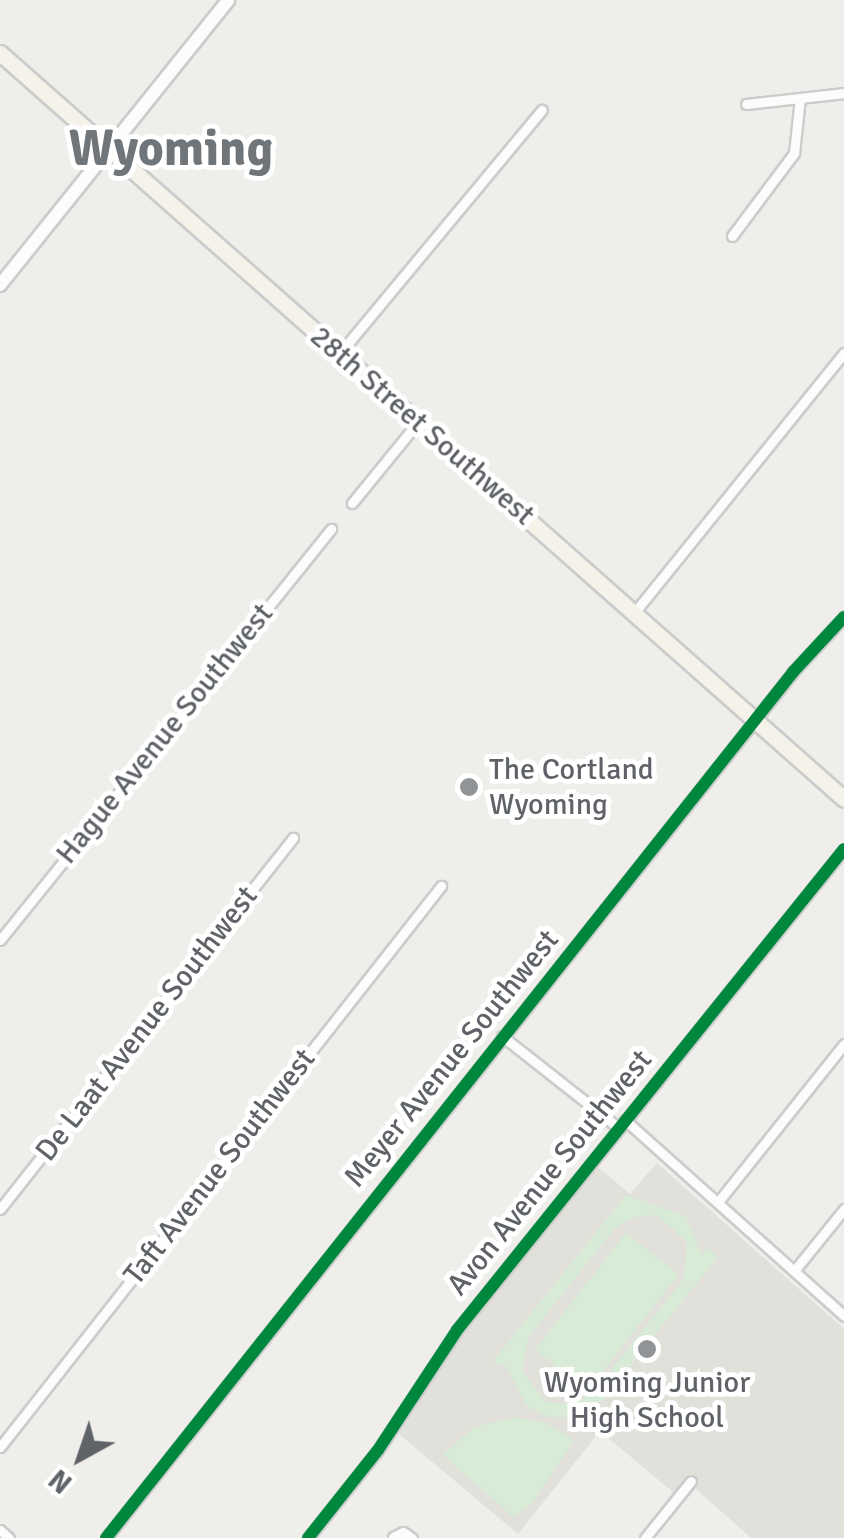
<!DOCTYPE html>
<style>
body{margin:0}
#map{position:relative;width:844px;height:1538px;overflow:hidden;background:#efeeea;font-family:Signika,sans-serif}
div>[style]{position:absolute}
.education>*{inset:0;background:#e2e0da}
.green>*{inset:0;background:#d8ebd6;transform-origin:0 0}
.roads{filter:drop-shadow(2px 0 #cbcccc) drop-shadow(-2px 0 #cbcccc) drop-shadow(0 2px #cbcccc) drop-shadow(0 -2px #cbcccc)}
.street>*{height:9px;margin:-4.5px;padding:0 4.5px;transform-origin:4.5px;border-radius:4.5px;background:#fdfcfc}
.secondary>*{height:12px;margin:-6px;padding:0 6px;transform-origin:6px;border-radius:6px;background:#fdfcfc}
.primary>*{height:15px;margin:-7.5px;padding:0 7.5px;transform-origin:7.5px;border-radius:7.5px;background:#f4f2e9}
.cycleway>*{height:12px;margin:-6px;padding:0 6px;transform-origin:6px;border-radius:6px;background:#00873e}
.dots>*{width:28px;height:28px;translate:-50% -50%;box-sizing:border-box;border:5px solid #fff;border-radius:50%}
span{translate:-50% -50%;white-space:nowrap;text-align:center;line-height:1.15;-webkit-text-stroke:10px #fff;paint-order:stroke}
.street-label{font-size:30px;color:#5f6368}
.poi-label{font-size:30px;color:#5f6368}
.left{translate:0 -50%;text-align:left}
.town-label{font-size:50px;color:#70757a;font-weight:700}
.north{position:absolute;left:30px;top:1408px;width:100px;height:100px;-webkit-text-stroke:8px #fff;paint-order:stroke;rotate:220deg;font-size:28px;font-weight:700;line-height:40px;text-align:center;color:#5f6368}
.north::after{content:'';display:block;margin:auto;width:35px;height:45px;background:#5f6368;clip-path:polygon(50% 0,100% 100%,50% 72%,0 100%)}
</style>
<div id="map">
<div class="education">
<i style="clip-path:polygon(657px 1163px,844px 1329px,844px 1538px,751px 1538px,686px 1480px,674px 1493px,600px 1431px,518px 1534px,399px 1434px,433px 1370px,598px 1167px,630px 1194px)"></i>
</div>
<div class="green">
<i style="clip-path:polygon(evenodd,626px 1195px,685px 1216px,702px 1255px,708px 1248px,718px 1257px,579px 1429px,571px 1417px,546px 1417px,526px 1405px,507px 1367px,493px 1361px,626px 1195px,657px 1215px,687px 1242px,684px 1279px,594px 1391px,573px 1404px,546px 1402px,522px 1371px,529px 1336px,615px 1228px,634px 1217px,657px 1215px)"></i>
<i style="left:626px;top:1233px;width:67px;height:148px;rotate:38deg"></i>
<i style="clip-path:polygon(516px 1417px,545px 1423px,574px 1440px,532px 1503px,513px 1517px,443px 1455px,474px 1427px)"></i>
</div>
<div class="roads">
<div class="street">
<i style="left:746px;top:104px;width:99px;rotate:-6.4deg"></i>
<i style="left:732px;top:236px;width:104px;rotate:-53.2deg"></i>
<i style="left:794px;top:153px;width:55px;rotate:-83.8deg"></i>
<i style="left:340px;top:353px;width:316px;rotate:-50.3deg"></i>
<i style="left:352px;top:503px;width:104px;rotate:-50.8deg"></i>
<i style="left:634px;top:613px;width:334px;rotate:-51.1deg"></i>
<i style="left:0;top:940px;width:528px;rotate:-51.15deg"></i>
<i style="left:502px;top:1036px;width:149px;rotate:38.2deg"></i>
<i style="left:625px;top:1120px;width:294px;rotate:41.8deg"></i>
<i style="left:718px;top:1202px;width:202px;rotate:-51.4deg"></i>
<i style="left:0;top:1209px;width:473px;rotate:-51.7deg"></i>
<i style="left:794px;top:1271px;width:80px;rotate:-51.1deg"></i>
<i style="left:0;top:1447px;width:714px;rotate:-51.83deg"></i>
<i style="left:0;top:1530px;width:12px;rotate:42deg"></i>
<i style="left:393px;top:1537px;width:11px;rotate:-27deg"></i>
<i style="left:403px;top:1532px;width:11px;rotate:34deg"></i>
<i style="left:106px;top:1538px;width:1105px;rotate:-51.57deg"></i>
<i style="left:793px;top:672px;width:75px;rotate:-47.2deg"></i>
<i style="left:308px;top:1538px;width:112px;rotate:-51.5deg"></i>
<i style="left:378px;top:1450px;width:144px;rotate:-56.6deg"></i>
<i style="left:457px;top:1330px;width:617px;rotate:-51.18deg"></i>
<i style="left:645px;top:1538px;width:73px;rotate:-51.1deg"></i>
</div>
<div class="secondary">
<i style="left:0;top:285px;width:365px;rotate:-51.3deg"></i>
</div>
<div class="primary">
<i style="left:0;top:53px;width:1126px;rotate:41.47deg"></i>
</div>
</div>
<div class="cycleway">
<i style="left:106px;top:1538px;width:1105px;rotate:-51.57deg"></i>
<i style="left:793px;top:672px;width:75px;rotate:-47.2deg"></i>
<i style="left:308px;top:1538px;width:112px;rotate:-51.5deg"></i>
<i style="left:378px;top:1450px;width:144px;rotate:-56.6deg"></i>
<i style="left:457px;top:1330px;width:617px;rotate:-51.18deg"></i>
</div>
<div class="dots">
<i style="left:469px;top:787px;background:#919496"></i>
<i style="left:647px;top:1349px;background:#919496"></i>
</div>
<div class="street-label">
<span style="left:422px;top:426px;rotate:41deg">28th Street Southwest</span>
<span style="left:165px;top:734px;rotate:-51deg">Hague Avenue Southwest</span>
<span style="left:147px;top:1024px;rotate:-52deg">De Laat Avenue Southwest</span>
<span style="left:452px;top:1059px;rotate:-51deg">Meyer Avenue Southwest</span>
<span style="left:220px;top:1167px;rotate:-52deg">Taft Avenue Southwest</span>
<span style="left:550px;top:1173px;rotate:-51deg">Avon Avenue Southwest</span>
</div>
<div class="poi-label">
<span class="left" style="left:489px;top:787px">The Cortland<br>Wyoming</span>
<span style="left:647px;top:1400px">Wyoming Junior<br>High School</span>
</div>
<div class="town-label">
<span style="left:171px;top:150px">Wyoming</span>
</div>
<div class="north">N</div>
</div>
